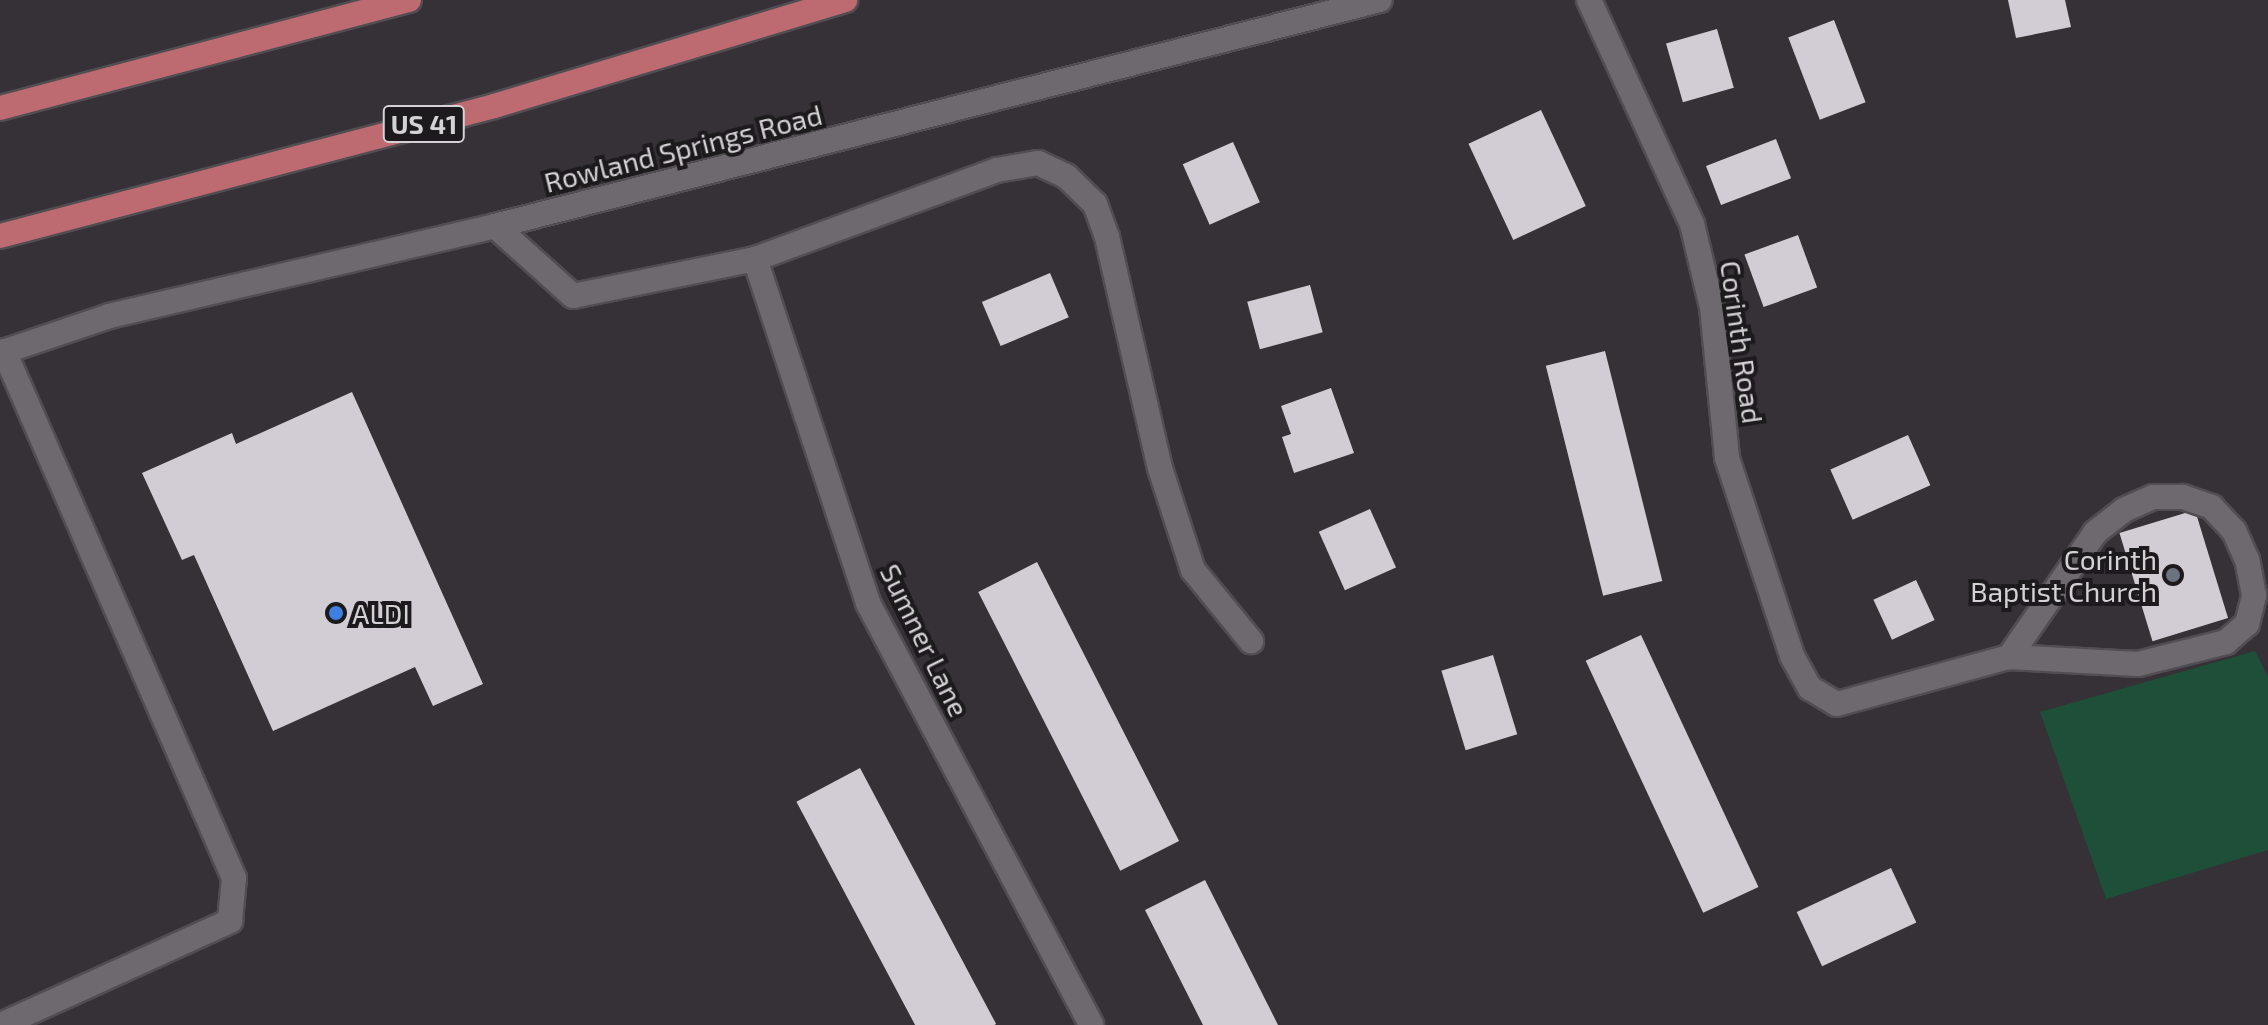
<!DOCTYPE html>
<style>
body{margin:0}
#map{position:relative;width:2268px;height:1025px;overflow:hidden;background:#353136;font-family:"Exo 2",sans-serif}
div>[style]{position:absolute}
.green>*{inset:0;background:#1e4f39}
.building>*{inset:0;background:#d2cdd4;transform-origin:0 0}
.roads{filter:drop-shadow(2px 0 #514d52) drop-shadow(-2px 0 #514d52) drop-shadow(0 2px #514d52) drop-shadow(0 -2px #514d52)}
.minor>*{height:24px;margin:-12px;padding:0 12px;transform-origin:12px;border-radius:12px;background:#6e696f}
.major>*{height:24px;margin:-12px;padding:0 12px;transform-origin:12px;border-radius:12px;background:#bd6b70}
.dots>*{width:22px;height:22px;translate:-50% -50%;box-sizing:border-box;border:4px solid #1c1a1c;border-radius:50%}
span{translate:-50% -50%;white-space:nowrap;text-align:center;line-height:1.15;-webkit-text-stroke:8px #1c1a1c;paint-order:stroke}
.shield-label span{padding:2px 6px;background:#1c1a1c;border:2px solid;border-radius:6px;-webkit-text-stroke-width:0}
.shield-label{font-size:26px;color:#d5d2d6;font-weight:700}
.street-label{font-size:28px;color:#d5d2d6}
.poi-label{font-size:28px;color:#d5d2d6}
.right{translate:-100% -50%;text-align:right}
.left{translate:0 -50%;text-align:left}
</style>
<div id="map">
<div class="green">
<i style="clip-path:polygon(2255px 651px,2268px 677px,2268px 850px,2106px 899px,2040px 712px)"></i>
</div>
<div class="building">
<i style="clip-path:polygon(2008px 0,2065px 0,2071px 27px,2016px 38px)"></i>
<i style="left:1834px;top:20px;width:88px;height:49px;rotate:69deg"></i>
<i style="left:1717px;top:29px;width:61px;height:53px;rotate:74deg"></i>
<i style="left:1541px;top:110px;width:106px;height:80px;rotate:65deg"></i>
<i style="left:1776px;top:139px;width:42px;height:75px;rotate:69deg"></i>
<i style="left:1233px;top:142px;width:66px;height:55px;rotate:66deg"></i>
<i style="left:1798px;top:235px;width:56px;height:57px;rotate:70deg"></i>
<i style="left:1050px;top:273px;width:48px;height:74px;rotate:67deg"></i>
<i style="left:1310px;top:285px;width:49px;height:65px;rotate:75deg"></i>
<i style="left:1605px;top:351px;width:237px;height:61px;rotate:76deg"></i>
<i style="clip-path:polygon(1331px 388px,1354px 453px,1294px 473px,1282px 437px,1291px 434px,1281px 406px)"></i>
<i style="clip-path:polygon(352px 392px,483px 684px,433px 706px,415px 667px,273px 731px,194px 555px,182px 560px,142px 473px,232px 433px,236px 444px)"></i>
<i style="left:1908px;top:435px;width:55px;height:85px;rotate:66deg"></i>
<i style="left:1370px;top:509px;width:64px;height:56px;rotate:66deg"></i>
<i style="left:2195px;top:510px;width:113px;height:79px;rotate:73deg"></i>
<i style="left:1037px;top:562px;width:313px;height:66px;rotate:63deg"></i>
<i style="left:1916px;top:580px;width:44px;height:47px;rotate:65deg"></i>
<i style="left:1641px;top:635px;width:278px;height:61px;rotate:65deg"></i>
<i style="left:1493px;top:655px;width:83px;height:54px;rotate:73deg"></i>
<i style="left:860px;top:768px;width:290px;height:72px;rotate:62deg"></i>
<i style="left:1891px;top:868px;width:60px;height:104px;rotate:65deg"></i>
<i style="clip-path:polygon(1205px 880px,1278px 1025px,1203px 1025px,1145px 910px)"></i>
</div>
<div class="roads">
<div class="minor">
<i style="left:1589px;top:0;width:247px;rotate:65.3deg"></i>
<i style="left:1692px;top:224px;width:85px;rotate:76.5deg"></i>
<i style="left:1712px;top:307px;width:152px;rotate:84.3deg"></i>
<i style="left:1727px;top:458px;width:208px;rotate:71.8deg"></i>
<i style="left:1792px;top:656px;width:37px;rotate:61deg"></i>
<i style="left:1810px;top:688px;width:31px;rotate:31deg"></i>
<i style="left:1837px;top:704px;width:178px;rotate:-15.3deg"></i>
<i style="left:2009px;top:657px;width:129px;rotate:3.1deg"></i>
<i style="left:2138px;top:664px;width:91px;rotate:-14deg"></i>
<i style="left:2226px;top:642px;width:28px;rotate:-41deg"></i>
<i style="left:2247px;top:624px;width:30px;rotate:-76deg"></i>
<i style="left:2254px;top:595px;width:36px;rotate:-101deg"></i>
<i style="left:2247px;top:560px;width:32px;rotate:-114deg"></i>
<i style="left:2234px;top:531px;width:33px;rotate:-133deg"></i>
<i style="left:2212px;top:507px;width:31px;rotate:-161deg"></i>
<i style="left:2183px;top:497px;width:30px;rotate:180deg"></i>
<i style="left:2153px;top:497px;width:32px;rotate:156deg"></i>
<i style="left:2124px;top:510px;width:37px;rotate:142deg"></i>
<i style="left:2095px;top:533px;width:151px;rotate:124.7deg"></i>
<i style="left:495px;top:226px;width:105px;rotate:41.9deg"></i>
<i style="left:573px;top:296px;width:186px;rotate:-11.5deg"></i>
<i style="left:755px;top:259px;width:362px;rotate:71.8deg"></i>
<i style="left:868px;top:603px;width:477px;rotate:62.1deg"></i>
<i style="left:755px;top:259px;width:258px;rotate:-20.2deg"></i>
<i style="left:997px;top:170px;width:42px;rotate:-9.7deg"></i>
<i style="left:1038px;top:163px;width:31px;rotate:25deg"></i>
<i style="left:1066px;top:176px;width:40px;rotate:44deg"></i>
<i style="left:1095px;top:204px;width:35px;rotate:70deg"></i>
<i style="left:1107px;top:237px;width:237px;rotate:77.1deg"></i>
<i style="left:1160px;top:468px;width:107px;rotate:72.1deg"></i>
<i style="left:1193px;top:570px;width:92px;rotate:50.8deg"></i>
<i style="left:0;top:353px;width:115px;rotate:-18.7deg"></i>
<i style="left:109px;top:316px;width:396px;rotate:-13.1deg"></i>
<i style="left:495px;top:226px;width:913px;rotate:-14.33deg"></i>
<i style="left:1px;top:1025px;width:252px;rotate:-24.4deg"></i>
<i style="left:230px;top:921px;width:43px;rotate:-84.7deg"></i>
<i style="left:234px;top:878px;width:575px;rotate:-113.58deg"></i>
</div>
<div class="major">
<i style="left:0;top:108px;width:423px;rotate:-14.8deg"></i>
<i style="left:0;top:236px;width:511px;rotate:-14.74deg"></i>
<i style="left:494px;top:106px;width:367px;rotate:-16.8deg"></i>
</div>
</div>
<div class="dots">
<i style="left:2173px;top:575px;background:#6b7280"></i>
<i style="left:336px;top:613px;background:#3f7fe0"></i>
</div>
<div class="shield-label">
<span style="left:424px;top:124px">US 41</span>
</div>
<div class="street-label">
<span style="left:683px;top:148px;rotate:-14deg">Rowland Springs Road</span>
<span style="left:1742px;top:342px;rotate:82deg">Corinth Road</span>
<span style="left:925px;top:640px;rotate:64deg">Sumner Lane</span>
</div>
<div class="poi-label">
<span class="right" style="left:2157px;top:575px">Corinth<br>Baptist Church</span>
<span class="left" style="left:352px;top:613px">ALDI</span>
</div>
</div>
